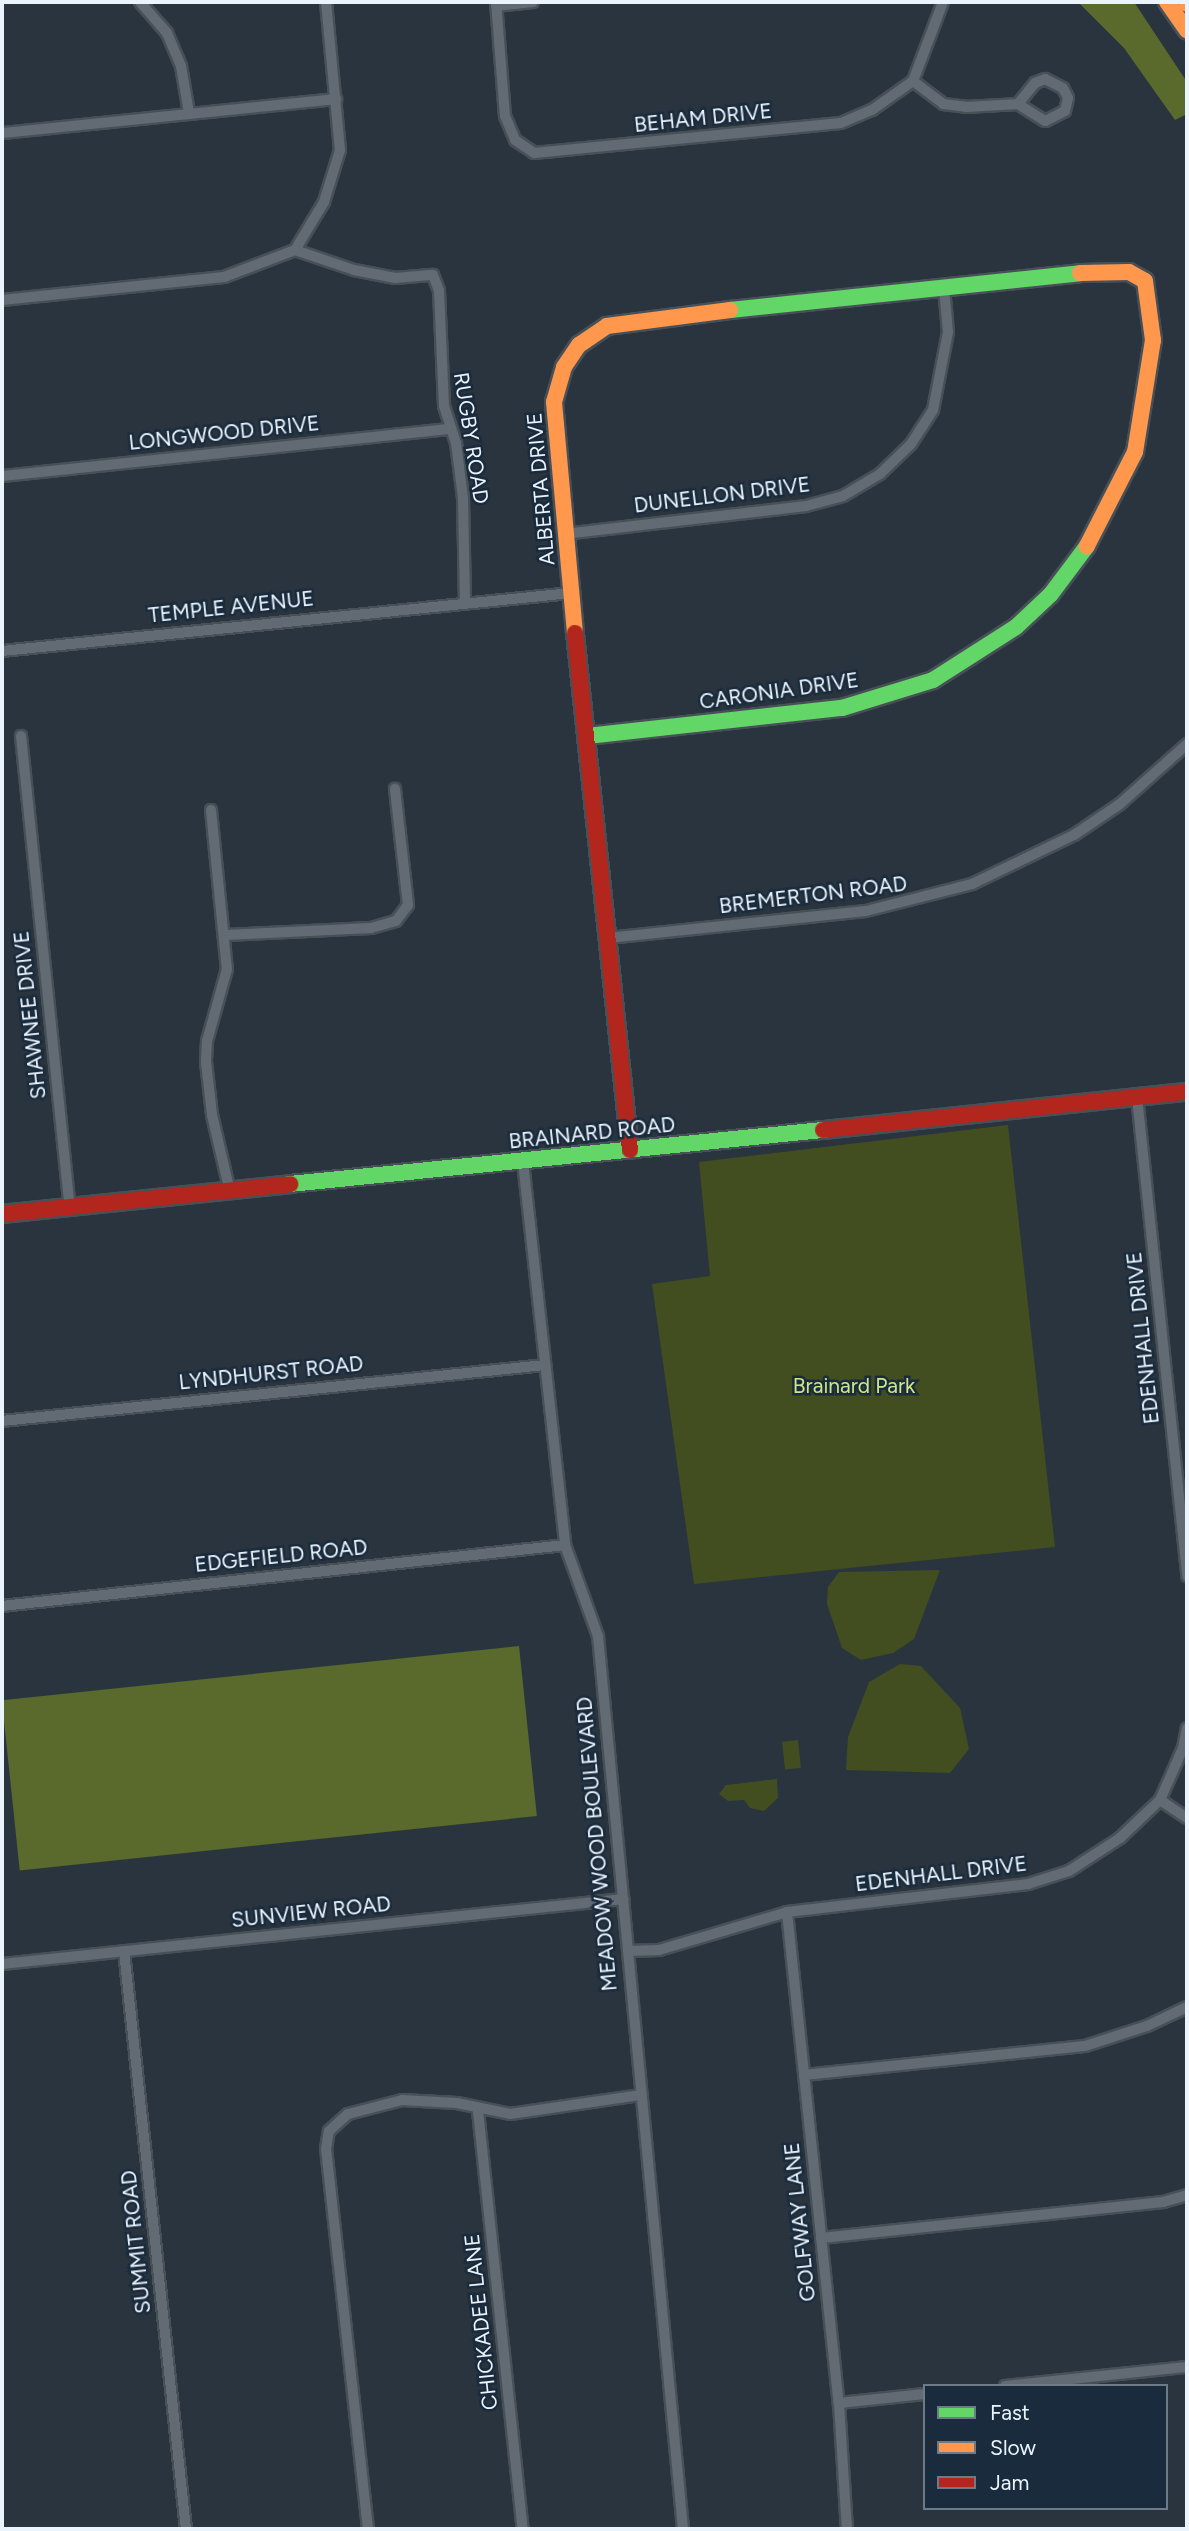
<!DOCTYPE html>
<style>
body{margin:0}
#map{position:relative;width:1189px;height:2531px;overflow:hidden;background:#2a343e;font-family:Figtree,sans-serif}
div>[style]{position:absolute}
.green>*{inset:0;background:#424e1f;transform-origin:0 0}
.forest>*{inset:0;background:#5a692c;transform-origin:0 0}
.roads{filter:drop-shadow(2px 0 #475057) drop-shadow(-2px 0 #475057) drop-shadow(0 2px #475057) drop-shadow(0 -2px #475057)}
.street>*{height:10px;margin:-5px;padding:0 5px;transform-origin:5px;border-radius:5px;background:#626b73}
.fast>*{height:16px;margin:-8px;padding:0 8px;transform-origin:8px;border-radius:8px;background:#63d668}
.slow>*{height:16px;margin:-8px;padding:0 8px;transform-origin:8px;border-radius:8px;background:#ff974d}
.jam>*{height:16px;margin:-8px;padding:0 8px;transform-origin:8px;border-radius:8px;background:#b3261e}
span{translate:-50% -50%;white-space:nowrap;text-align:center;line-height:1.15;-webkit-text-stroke:5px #192b3c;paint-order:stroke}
.street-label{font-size:21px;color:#ebf4fd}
.park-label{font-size:21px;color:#cfe884}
.frame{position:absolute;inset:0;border:4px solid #ebf4fd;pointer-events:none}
.legend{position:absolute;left:923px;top:2384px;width:245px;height:126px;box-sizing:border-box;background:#192b3c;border:2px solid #6d7b89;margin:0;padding:9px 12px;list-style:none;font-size:21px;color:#ebf4fd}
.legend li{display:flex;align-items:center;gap:14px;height:35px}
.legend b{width:35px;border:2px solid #6d7b89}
</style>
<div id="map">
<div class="green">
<i style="clip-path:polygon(1008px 1125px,1055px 1547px,694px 1584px,652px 1284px,710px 1276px,699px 1162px)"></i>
<i style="clip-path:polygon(940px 1570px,914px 1639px,893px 1653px,861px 1660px,842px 1648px,827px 1604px,828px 1587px,839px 1572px)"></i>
<i style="clip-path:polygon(900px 1664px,921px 1666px,960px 1708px,969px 1749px,950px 1773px,846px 1770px,848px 1737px,869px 1682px)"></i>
<i style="left:798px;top:1740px;width:28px;height:16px;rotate:84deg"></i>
<i style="clip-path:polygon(777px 1779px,778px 1798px,764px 1811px,750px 1808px,744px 1800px,728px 1801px,719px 1794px,726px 1785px)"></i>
</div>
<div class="forest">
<i style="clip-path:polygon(1078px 2px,1134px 2px,1187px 82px,1187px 114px,1175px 120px,1124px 48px)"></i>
<i style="left:519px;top:1646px;width:171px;height:520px;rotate:84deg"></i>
</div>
<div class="roads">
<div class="street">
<i style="left:140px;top:2px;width:41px;rotate:48.9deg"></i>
<i style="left:167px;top:33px;width:36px;rotate:67deg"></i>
<i style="left:181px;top:66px;width:48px;rotate:80.3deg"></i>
<i style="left:496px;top:2px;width:114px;rotate:85.5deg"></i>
<i style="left:505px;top:116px;width:26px;rotate:67deg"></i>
<i style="left:515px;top:140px;width:23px;rotate:34deg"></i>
<i style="left:534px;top:153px;width:308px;rotate:-5.6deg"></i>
<i style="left:841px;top:123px;width:34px;rotate:-23deg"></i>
<i style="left:872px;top:110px;width:50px;rotate:-35.3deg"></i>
<i style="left:496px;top:6px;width:37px;rotate:-6deg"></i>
<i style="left:913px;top:81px;width:38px;rotate:37deg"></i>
<i style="left:943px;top:104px;width:23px;rotate:7deg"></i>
<i style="left:966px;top:107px;width:52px;rotate:-3.3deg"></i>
<i style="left:1018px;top:104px;width:27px;rotate:-51deg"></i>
<i style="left:1035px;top:83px;width:11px;rotate:-22deg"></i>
<i style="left:1045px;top:79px;width:20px;rotate:27deg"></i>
<i style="left:1063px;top:88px;width:11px;rotate:63deg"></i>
<i style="left:1068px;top:98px;width:13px;rotate:103deg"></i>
<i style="left:1065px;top:111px;width:22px;rotate:153deg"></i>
<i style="left:1045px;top:121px;width:32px;rotate:-148deg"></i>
<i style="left:913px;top:81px;width:85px;rotate:-69.2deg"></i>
<i style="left:2px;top:133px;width:336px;rotate:-5.8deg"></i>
<i style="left:295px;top:250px;width:62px;rotate:18.7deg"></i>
<i style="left:354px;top:270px;width:42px;rotate:11deg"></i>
<i style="left:395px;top:278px;width:38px;rotate:-5deg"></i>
<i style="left:433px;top:275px;width:17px;rotate:69deg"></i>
<i style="left:439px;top:291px;width:115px;rotate:87.5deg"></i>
<i style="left:444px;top:406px;width:39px;rotate:72deg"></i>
<i style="left:456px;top:443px;width:55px;rotate:82.7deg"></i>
<i style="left:463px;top:498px;width:104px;rotate:88.9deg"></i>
<i style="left:295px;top:250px;width:56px;rotate:-58.9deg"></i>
<i style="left:324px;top:202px;width:54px;rotate:-72.9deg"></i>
<i style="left:340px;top:150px;width:149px;rotate:-95.4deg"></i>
<i style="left:2px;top:300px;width:223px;rotate:-5.9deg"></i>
<i style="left:224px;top:277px;width:76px;rotate:-20.8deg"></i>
<i style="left:2px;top:476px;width:449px;rotate:-6deg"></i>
<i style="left:564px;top:534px;width:244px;rotate:-6.6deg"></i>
<i style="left:806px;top:506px;width:38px;rotate:-15deg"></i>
<i style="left:843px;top:496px;width:43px;rotate:-30.7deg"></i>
<i style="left:880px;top:474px;width:43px;rotate:-44.1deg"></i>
<i style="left:911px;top:444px;width:40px;rotate:-57.1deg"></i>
<i style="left:933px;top:410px;width:79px;rotate:-79.1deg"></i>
<i style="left:948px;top:332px;width:44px;rotate:-95.2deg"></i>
<i style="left:2px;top:651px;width:572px;rotate:-5.82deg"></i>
<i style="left:21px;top:736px;width:474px;rotate:84.1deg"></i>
<i style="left:211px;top:810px;width:160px;rotate:84.3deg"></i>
<i style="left:227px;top:969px;width:75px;rotate:105.5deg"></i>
<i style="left:207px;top:1041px;width:21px;rotate:93deg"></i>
<i style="left:206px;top:1062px;width:53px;rotate:83.5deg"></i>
<i style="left:212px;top:1115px;width:79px;rotate:76.8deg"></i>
<i style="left:226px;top:935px;width:145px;rotate:-2.8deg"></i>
<i style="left:371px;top:928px;width:26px;rotate:-16deg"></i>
<i style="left:396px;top:921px;width:20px;rotate:-53deg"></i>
<i style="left:408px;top:905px;width:117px;rotate:-96.4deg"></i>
<i style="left:608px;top:938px;width:259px;rotate:-6deg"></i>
<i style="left:866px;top:911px;width:109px;rotate:-14.3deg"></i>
<i style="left:972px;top:884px;width:113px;rotate:-25.7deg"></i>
<i style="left:1074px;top:835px;width:55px;rotate:-34deg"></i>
<i style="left:1120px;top:804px;width:90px;rotate:-41.8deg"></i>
<i style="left:1137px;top:1097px;width:482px;rotate:84deg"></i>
<i style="left:523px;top:1162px;width:385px;rotate:83.7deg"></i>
<i style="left:565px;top:1545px;width:97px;rotate:70.1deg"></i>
<i style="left:598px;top:1636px;width:897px;rotate:84.56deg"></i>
<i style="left:2px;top:1421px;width:546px;rotate:-5.89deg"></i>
<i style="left:2px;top:1606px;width:566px;rotate:-6.18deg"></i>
<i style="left:1160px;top:1800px;width:32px;rotate:34deg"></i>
<i style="left:787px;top:1912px;width:494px;rotate:84deg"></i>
<i style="left:839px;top:2403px;width:126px;rotate:86.4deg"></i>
<i style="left:124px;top:1951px;width:581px;rotate:83.88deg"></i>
<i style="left:629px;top:1951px;width:30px;rotate:-2deg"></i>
<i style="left:659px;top:1950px;width:134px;rotate:-16.5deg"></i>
<i style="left:787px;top:1912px;width:243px;rotate:-6.6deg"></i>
<i style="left:1028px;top:1884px;width:43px;rotate:-17.6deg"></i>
<i style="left:1069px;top:1871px;width:61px;rotate:-32.9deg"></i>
<i style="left:1120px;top:1838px;width:55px;rotate:-43.5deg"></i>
<i style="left:1160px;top:1800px;width:57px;rotate:-66.1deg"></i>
<i style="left:1183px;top:1748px;width:20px;rotate:-79deg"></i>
<i style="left:2px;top:1964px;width:625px;rotate:-5.97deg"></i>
<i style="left:804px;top:2075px;width:282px;rotate:-5.9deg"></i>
<i style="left:1085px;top:2046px;width:65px;rotate:-17.9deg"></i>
<i style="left:1147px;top:2026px;width:44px;rotate:-25.4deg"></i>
<i style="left:478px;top:2111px;width:420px;rotate:83.9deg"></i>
<i style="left:821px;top:2238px;width:344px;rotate:-6deg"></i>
<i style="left:1163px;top:2202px;width:25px;rotate:-16deg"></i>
<i style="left:1005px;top:2386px;width:183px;rotate:-6deg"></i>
<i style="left:839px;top:2403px;width:86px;rotate:-6deg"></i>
<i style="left:368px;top:2529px;width:382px;rotate:-96.3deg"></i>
<i style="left:326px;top:2149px;width:18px;rotate:-81deg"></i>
<i style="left:329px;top:2131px;width:25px;rotate:-42deg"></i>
<i style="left:348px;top:2114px;width:56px;rotate:-14.5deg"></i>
<i style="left:402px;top:2100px;width:55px;rotate:3.1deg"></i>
<i style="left:457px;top:2103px;width:54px;rotate:11.7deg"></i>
<i style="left:510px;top:2114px;width:131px;rotate:-8.3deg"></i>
</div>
<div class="fast">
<i style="left:730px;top:310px;width:352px;rotate:-6deg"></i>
<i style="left:587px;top:736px;width:257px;rotate:-6.3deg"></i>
<i style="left:842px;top:708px;width:95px;rotate:-17.1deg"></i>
<i style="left:933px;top:680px;width:98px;rotate:-32.6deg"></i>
<i style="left:1016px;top:627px;width:48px;rotate:-43.3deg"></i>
<i style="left:1051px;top:594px;width:60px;rotate:-53.1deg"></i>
<i style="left:290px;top:1184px;width:536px;rotate:-5.79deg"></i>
</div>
<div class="slow">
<i style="left:1167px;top:2px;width:35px;rotate:55deg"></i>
<i style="left:1186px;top:2px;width:2px;rotate:63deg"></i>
<i style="left:1080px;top:273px;width:49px;rotate:-1.2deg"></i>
<i style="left:1129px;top:272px;width:18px;rotate:29deg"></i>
<i style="left:1145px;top:281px;width:60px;rotate:82.3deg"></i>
<i style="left:1153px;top:340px;width:113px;rotate:99.1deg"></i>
<i style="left:1135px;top:452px;width:106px;rotate:117.1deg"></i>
<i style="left:575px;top:633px;width:232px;rotate:-95.2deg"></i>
<i style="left:554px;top:402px;width:36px;rotate:-74deg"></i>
<i style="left:564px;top:367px;width:27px;rotate:-56deg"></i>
<i style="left:579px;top:345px;width:34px;rotate:-34deg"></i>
<i style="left:607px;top:326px;width:124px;rotate:-7.4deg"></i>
</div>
<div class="jam">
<i style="left:575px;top:633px;width:520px;rotate:83.93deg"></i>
<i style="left:823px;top:1130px;width:366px;rotate:-6deg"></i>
<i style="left:2px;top:1214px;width:290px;rotate:-5.9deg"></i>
</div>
</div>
<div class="street-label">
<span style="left:703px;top:118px;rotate:-6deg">BEHAM DRIVE</span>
<span style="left:224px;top:433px;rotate:-6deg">LONGWOOD DRIVE</span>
<span style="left:471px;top:438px;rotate:81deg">RUGBY ROAD</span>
<span style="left:541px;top:489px;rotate:-95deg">ALBERTA DRIVE</span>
<span style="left:722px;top:495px;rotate:-7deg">DUNELLON DRIVE</span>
<span style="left:231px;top:607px;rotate:-6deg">TEMPLE AVENUE</span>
<span style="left:779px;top:691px;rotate:-8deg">CARONIA DRIVE</span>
<span style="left:813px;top:895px;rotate:-7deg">BREMERTON ROAD</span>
<span style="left:30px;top:1015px;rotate:-96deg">SHAWNEE DRIVE</span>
<span style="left:592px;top:1133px;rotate:-6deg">BRAINARD ROAD</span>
<span style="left:1143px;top:1338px;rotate:-96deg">EDENHALL DRIVE</span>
<span style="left:271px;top:1373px;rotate:-6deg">LYNDHURST ROAD</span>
<span style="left:281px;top:1556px;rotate:-6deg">EDGEFIELD ROAD</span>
<span style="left:597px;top:1844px;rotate:-95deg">MEADOW WOOD BOULEVARD</span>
<span style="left:941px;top:1874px;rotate:-7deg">EDENHALL DRIVE</span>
<span style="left:311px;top:1912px;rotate:-6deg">SUNVIEW ROAD</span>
<span style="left:800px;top:2222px;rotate:-96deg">GOLFWAY LANE</span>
<span style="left:136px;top:2242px;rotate:-96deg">SUMMIT ROAD</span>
<span style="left:481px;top:2322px;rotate:-96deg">CHICKADEE LANE</span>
</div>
<div class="park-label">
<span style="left:854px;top:1386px">Brainard Park</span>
</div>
<div class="frame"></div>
<ul class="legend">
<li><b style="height:9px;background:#63d668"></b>Fast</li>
<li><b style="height:9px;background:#ff974d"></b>Slow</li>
<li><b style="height:9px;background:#b3261e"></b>Jam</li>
</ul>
</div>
